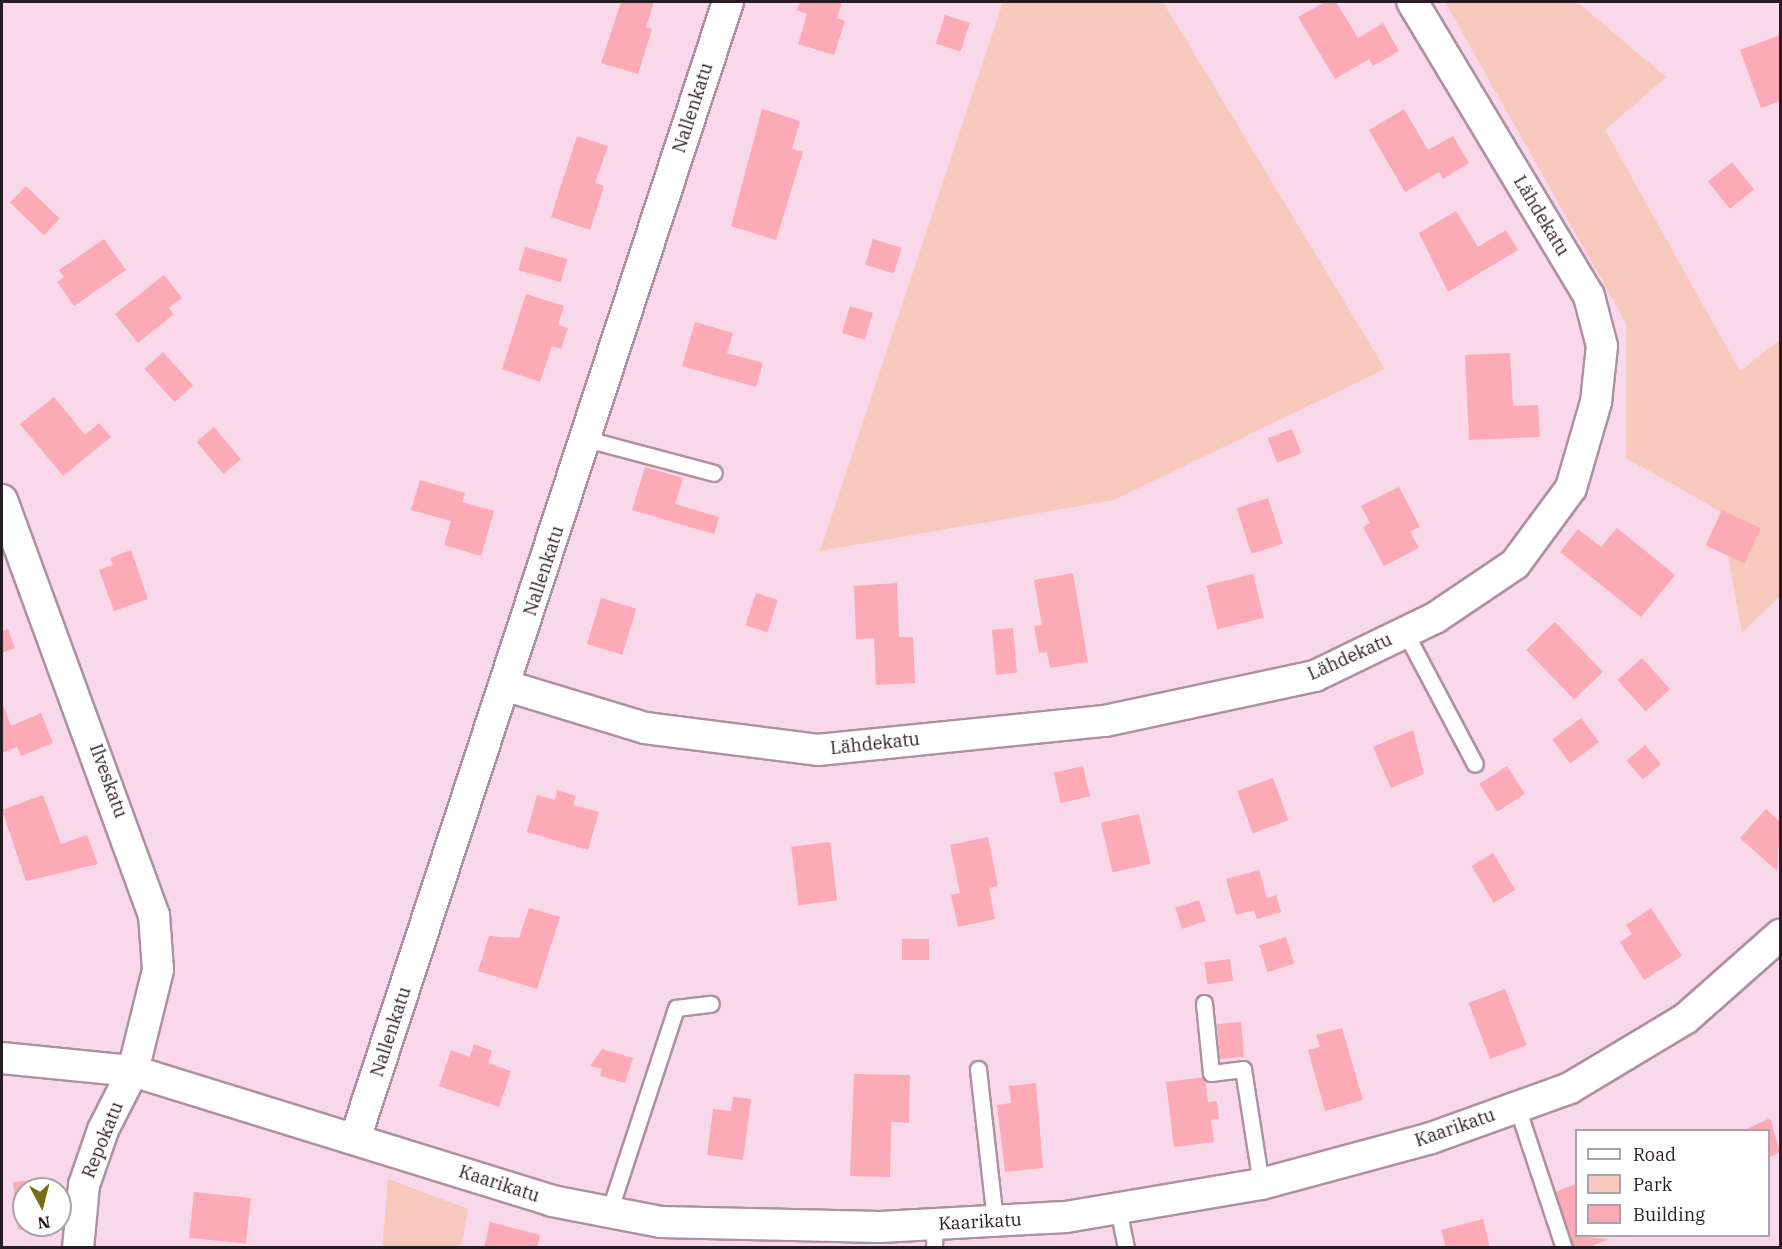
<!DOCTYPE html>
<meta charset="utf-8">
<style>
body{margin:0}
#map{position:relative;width:1782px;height:1249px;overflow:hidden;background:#f9d9e9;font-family:"IBM Plex Serif",serif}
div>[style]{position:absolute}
.green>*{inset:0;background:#f7c9bd}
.building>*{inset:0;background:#fcaab6;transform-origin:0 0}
.roads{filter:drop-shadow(2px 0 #ae90a0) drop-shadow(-2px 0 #ae90a0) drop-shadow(0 2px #ae90a0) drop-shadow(0 -2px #ae90a0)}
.lane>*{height:15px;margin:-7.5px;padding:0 7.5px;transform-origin:7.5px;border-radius:7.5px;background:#fff}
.street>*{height:30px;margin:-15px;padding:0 15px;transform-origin:15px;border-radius:15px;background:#fff}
span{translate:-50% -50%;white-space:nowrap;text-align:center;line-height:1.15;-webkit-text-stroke:5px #fff;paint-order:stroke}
.street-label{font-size:18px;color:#281c23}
.frame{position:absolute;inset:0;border:3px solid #281c23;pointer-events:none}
.legend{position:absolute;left:1575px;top:1129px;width:195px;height:108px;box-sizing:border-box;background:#fff;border:2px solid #a9a4a7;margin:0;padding:8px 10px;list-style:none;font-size:18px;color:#281c23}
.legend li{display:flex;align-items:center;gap:12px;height:30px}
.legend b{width:30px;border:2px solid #a9a4a7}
.north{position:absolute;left:12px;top:1177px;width:60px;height:60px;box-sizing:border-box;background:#fff;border:2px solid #a9a4a7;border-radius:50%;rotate:173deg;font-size:16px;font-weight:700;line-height:24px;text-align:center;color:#281c23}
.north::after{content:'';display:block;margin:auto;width:21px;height:27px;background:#757012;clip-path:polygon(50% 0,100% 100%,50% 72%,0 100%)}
</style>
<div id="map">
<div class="green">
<i style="clip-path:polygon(1003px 2px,1163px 2px,1385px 369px,1114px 500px,820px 551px)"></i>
<i style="clip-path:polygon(1445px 2px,1577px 2px,1666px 77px,1605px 130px,1740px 371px,1780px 340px,1780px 596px,1742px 633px,1720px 511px,1626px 458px,1626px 323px)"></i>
<i style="clip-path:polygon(388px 1179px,468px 1209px,461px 1247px,382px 1247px)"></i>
</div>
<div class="building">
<i style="clip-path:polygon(621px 2px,654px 2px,646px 27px,652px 29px,638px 74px,601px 63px)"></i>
<i style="clip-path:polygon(800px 2px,842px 2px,837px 18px,845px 21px,834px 55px,798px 44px,807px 14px,797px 10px)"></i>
<i style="clip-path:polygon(1325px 2px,1336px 2px,1358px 38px,1383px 23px,1399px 51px,1373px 66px,1369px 59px,1335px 79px,1298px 17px)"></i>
<i style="left:945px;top:15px;width:26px;height:30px;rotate:18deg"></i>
<i style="clip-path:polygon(1780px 35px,1780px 101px,1761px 108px,1740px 50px)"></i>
<i style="clip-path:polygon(762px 109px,800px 121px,792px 149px,803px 152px,776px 240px,731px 226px)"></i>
<i style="clip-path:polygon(1404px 109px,1428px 150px,1453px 136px,1469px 163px,1443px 179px,1439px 172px,1405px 192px,1369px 130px)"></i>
<i style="clip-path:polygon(577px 136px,608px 146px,595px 183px,604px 186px,590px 230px,551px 217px)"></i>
<i style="left:1732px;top:162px;width:35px;height:31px;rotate:51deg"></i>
<i style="left:26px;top:186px;width:47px;height:23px;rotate:44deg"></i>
<i style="clip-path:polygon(1456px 211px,1478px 247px,1506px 230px,1518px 250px,1448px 292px,1419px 233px)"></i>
<i style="clip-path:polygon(104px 239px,126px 270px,74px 306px,57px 282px,64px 277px,59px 270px)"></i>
<i style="left:873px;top:239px;width:30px;height:27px;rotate:17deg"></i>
<i style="left:525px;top:247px;width:44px;height:24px;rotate:16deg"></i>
<i style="clip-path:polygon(164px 275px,182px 298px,169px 308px,174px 314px,138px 343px,115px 314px)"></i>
<i style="clip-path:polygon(526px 294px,564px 306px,558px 325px,568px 328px,561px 349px,552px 346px,540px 382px,502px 369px)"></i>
<i style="left:850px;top:306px;width:24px;height:28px;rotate:17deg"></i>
<i style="clip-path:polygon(695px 322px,733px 333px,727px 353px,763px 363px,756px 387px,682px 366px)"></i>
<i style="left:163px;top:352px;width:45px;height:25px;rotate:48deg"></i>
<i style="clip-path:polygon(1510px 353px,1513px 406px,1538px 405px,1540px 437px,1469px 440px,1465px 355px)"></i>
<i style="clip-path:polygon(54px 397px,85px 435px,99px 423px,111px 437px,63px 476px,20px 424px)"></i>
<i style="left:214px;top:427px;width:42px;height:23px;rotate:50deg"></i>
<i style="left:1292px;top:429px;width:26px;height:26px;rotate:69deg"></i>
<i style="clip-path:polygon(645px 467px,683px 478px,675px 504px,719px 517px,714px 534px,632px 510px)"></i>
<i style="clip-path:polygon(420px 480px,465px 493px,462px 502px,494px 511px,481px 556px,444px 545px,451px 521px,411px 510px)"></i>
<i style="clip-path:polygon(1399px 487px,1420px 527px,1410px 531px,1419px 548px,1384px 566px,1363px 527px,1370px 523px,1361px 506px)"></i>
<i style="left:1268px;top:498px;width:48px;height:33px;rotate:72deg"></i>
<i style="left:1722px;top:510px;width:43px;height:39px;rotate:25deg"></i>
<i style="clip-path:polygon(1617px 528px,1675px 575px,1641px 617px,1560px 552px,1578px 529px,1601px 547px)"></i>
<i style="clip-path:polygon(131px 550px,148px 599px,114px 611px,99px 570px,113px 565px,110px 558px)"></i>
<i style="clip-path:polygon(1073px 573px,1088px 662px,1050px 668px,1047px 652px,1039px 653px,1034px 626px,1042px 625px,1034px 580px)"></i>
<i style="left:1253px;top:574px;width:45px;height:48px;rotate:76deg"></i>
<i style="clip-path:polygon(897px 583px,899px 637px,913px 637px,915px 683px,876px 685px,874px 638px,856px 639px,854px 586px)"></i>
<i style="left:756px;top:593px;width:23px;height:34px;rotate:18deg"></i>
<i style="left:601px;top:598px;width:37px;height:48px;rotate:17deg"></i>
<i style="left:1555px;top:622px;width:69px;height:40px;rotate:46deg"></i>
<i style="left:1013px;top:628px;width:45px;height:21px;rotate:85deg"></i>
<i style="clip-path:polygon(8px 629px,15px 648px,2px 653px,2px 631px)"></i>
<i style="left:1642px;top:658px;width:42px;height:33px;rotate:48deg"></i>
<i style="clip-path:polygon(2px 702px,11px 726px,41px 713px,53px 743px,21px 756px,17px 747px,2px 753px)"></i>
<i style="left:1581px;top:718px;width:30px;height:36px;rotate:53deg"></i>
<i style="clip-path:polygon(1413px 730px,1424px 774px,1391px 788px,1373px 747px)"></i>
<i style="left:1645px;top:745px;width:25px;height:24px;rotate:50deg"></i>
<i style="left:1083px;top:766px;width:31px;height:30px;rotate:77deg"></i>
<i style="left:1507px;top:766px;width:33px;height:33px;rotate:57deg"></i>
<i style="left:1273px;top:778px;width:45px;height:38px;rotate:70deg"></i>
<i style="clip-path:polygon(557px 790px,576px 796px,573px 805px,599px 812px,588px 850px,527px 832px,537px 795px,555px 800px)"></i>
<i style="clip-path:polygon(43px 795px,61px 844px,87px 835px,98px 864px,26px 881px,2px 810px)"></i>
<i style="clip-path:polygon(1766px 809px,1780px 822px,1777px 871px,1740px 838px)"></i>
<i style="left:1139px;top:814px;width:51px;height:39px;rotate:77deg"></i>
<i style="clip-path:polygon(988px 837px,998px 886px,989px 888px,995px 919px,958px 927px,951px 895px,960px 893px,950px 845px)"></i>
<i style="left:830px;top:842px;width:59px;height:39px;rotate:83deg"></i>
<i style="left:1493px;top:853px;width:43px;height:25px;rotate:59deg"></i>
<i style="clip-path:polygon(1259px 870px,1267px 898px,1276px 895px,1281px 912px,1257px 919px,1254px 910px,1236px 915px,1226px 879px)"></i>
<i style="left:1199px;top:900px;width:22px;height:25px;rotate:72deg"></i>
<i style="clip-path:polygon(529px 908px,560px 917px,537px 989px,478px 971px,489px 936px,519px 938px)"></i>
<i style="clip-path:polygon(1651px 908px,1682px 956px,1644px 980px,1620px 942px,1632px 934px,1626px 925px)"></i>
<i style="left:1286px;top:937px;width:28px;height:28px;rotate:73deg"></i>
<i style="left:902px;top:939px;width:27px;height:21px"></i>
<i style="left:1230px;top:959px;width:22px;height:26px;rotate:82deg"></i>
<i style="left:1505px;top:989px;width:60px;height:39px;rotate:69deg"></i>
<i style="left:1241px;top:1022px;width:35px;height:24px;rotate:85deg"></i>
<i style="clip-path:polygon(1342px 1028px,1363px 1100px,1325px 1111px,1308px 1050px,1320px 1047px,1316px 1035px)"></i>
<i style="clip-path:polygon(474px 1044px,492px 1051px,488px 1063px,511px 1071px,499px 1107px,439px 1086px,451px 1050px,470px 1057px)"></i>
<i style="clip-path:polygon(602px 1049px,633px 1058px,625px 1083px,600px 1076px,602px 1069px,590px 1066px)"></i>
<i style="clip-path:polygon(854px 1074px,910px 1075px,909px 1123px,891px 1122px,890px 1177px,850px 1176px)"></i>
<i style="clip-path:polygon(1205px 1077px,1208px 1102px,1217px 1101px,1219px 1119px,1211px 1120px,1214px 1142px,1174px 1147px,1166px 1082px)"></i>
<i style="clip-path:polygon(1036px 1083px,1043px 1168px,1005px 1172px,997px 1105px,1011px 1103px,1009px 1086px)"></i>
<i style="clip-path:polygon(733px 1097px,751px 1099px,743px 1160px,707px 1155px,713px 1109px,731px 1111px)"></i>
<i style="clip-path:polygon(1770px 1118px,1780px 1152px,1768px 1158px,1768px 1130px,1745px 1130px)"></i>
<i style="clip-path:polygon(40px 1179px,41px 1189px,24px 1189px,24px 1225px,45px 1227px,18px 1230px,13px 1182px)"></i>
<i style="clip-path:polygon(1576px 1184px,1576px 1236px,1609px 1239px,1587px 1248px,1570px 1248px,1550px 1194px)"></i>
<i style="left:194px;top:1192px;width:57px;height:46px;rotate:6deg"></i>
<i style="clip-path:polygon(1483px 1219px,1490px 1248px,1446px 1248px,1441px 1230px)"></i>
<i style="clip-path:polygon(490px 1222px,540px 1235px,537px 1248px,484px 1248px)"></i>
</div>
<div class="roads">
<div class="lane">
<i style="left:586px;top:439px;width:132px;rotate:14.9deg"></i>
<i style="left:1405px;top:632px;width:149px;rotate:62.1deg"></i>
<i style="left:1204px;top:1003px;width:70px;rotate:84.3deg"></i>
<i style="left:1211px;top:1073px;width:32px;rotate:-7deg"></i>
<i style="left:1243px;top:1069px;width:116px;rotate:81.1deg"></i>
<i style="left:978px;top:1069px;width:153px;rotate:83.6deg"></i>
<i style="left:1517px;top:1107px;width:149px;rotate:71.6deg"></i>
<i style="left:1118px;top:1208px;width:41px;rotate:78.7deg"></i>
<i style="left:609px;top:1212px;width:215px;rotate:-71.8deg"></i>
<i style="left:676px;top:1008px;width:35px;rotate:-7deg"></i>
<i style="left:934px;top:1248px;width:24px;rotate:-88deg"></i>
</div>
<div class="street">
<i style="left:2px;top:500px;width:442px;rotate:69.9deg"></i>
<i style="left:154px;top:915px;width:55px;rotate:85.8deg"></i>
<i style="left:158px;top:970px;width:104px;rotate:103.9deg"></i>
<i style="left:133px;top:1071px;width:66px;rotate:117deg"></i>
<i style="left:103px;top:1130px;width:58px;rotate:109.1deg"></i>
<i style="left:84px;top:1185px;width:63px;rotate:95.4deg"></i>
<i style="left:507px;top:686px;width:144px;rotate:16.9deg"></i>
<i style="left:645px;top:728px;width:174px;rotate:7.2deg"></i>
<i style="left:818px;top:750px;width:288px;rotate:-5.8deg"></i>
<i style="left:1105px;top:721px;width:215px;rotate:-12.1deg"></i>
<i style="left:1315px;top:676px;width:133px;rotate:-25.8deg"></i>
<i style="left:1435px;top:618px;width:97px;rotate:-34deg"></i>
<i style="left:1515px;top:564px;width:94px;rotate:-53.6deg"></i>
<i style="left:1571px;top:488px;width:90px;rotate:-73.8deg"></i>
<i style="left:1596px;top:402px;width:56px;rotate:-83.9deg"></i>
<i style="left:1602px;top:346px;width:52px;rotate:-104.6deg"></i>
<i style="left:1589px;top:296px;width:343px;rotate:-121deg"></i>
<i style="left:2px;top:1058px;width:132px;rotate:5.7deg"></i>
<i style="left:133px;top:1071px;width:439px;rotate:17.2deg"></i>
<i style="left:552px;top:1201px;width:111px;rotate:10.9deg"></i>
<i style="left:661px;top:1222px;width:219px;rotate:1.3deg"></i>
<i style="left:880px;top:1227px;width:186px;rotate:-3.1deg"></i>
<i style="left:1066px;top:1217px;width:198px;rotate:-9.6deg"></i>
<i style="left:1261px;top:1184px;width:176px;rotate:-15.1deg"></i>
<i style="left:1431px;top:1138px;width:148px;rotate:-19.8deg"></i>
<i style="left:1570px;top:1088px;width:134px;rotate:-31deg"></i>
<i style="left:1685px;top:1019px;width:127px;rotate:-41.5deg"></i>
<i style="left:355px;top:1139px;width:1197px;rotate:-71.84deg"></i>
</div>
</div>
<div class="street-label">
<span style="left:693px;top:108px;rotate:-72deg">Nallenkatu</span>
<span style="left:1541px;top:216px;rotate:59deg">Lähdekatu</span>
<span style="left:544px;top:571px;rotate:-72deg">Nallenkatu</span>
<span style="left:1350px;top:657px;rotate:-24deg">Lähdekatu</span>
<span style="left:875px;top:744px;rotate:-6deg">Lähdekatu</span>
<span style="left:108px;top:781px;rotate:70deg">Ilveskatu</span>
<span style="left:391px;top:1032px;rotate:-72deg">Nallenkatu</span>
<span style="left:1455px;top:1128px;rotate:-19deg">Kaarikatu</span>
<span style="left:103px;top:1140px;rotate:-68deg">Repokatu</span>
<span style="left:499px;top:1184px;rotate:18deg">Kaarikatu</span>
<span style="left:980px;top:1222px;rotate:-3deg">Kaarikatu</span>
</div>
<div class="frame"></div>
<ul class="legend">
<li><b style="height:8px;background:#fff"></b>Road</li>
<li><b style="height:16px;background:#f7c9bd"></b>Park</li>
<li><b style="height:16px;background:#fcaab6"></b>Building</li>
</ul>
<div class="north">N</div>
</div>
